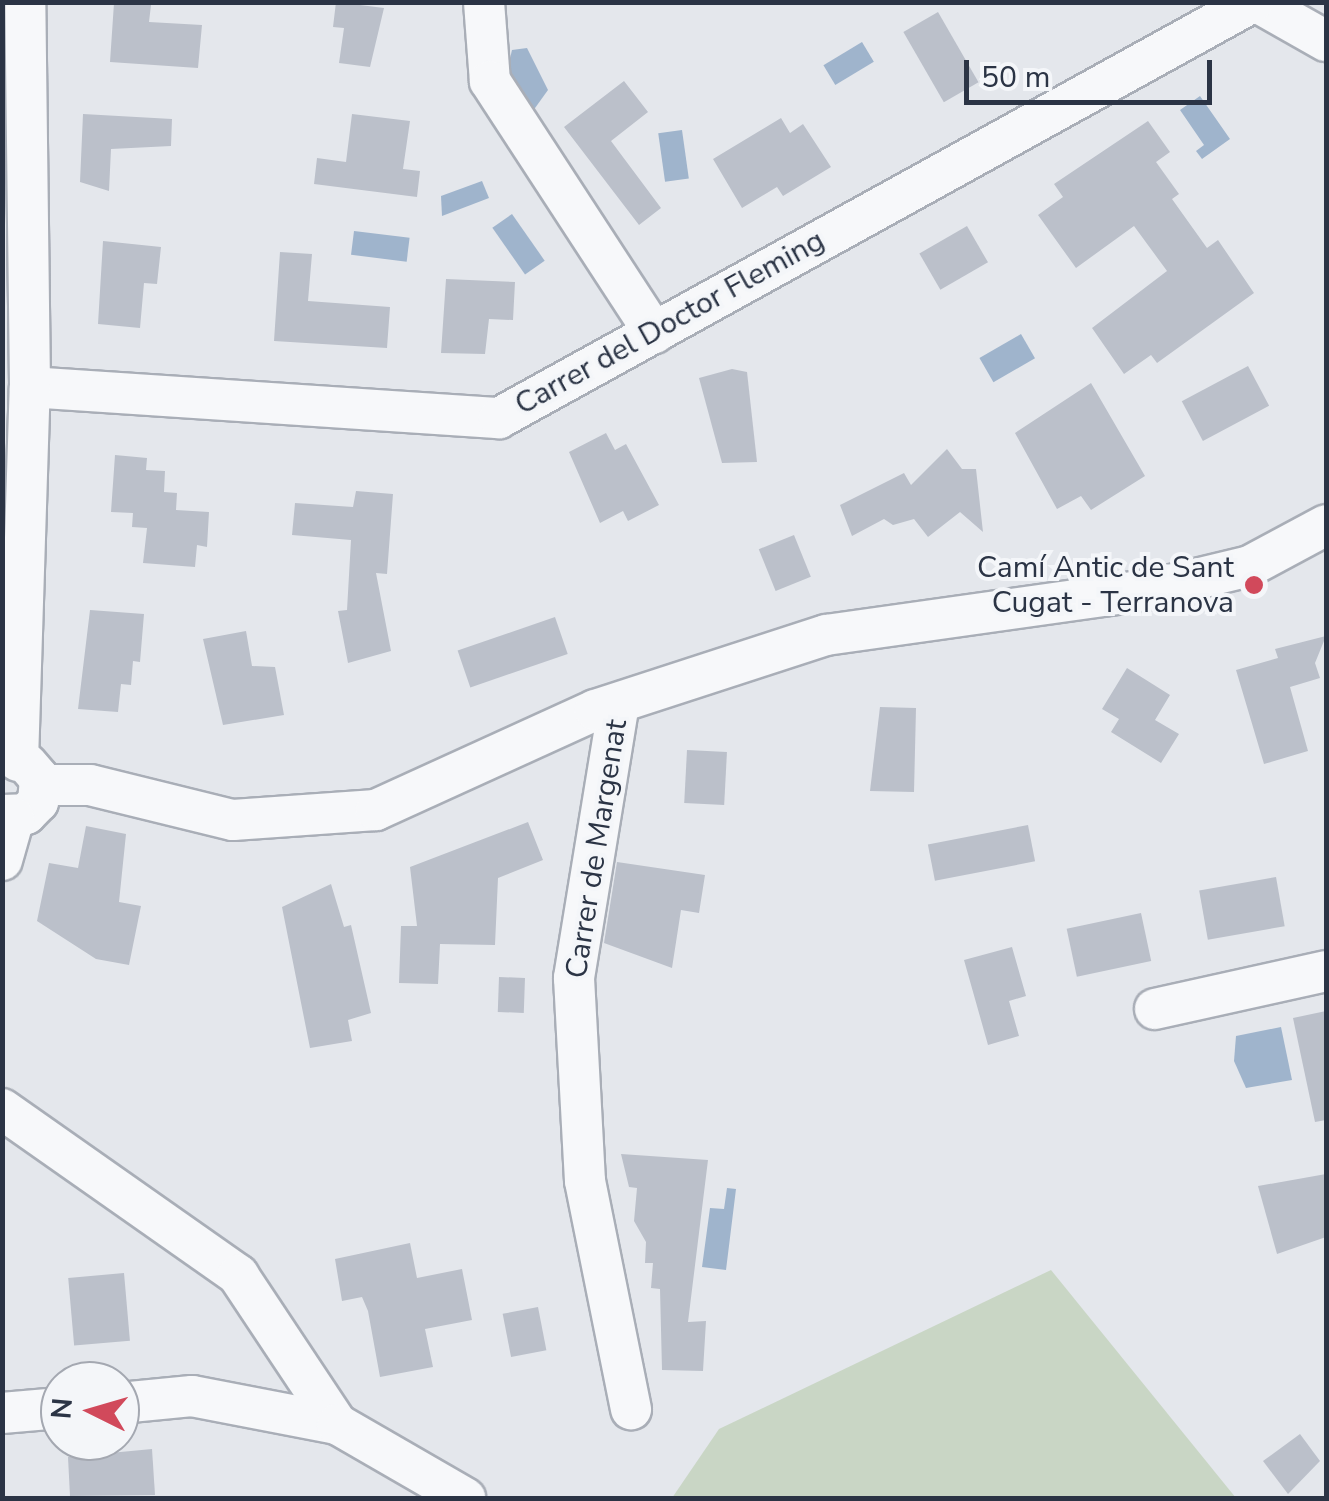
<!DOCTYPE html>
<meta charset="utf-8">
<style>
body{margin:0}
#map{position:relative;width:1329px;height:1501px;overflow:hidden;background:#e4e7ec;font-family:"Nunito Sans",sans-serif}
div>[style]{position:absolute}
.green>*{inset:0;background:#c9d6c5}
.water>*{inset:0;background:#9fb4cc;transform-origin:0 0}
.building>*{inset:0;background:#bbc0ca;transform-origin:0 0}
.roads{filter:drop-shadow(2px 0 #a9aeb7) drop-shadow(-2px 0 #a9aeb7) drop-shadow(0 2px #a9aeb7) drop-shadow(0 -2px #a9aeb7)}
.street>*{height:40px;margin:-20px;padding:0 20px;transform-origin:20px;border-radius:20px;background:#f7f8fa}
.dots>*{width:28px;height:28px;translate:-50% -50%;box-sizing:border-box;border:5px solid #f4f6f9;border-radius:50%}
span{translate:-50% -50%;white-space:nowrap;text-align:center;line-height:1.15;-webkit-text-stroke:8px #f4f6f9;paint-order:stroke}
.street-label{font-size:30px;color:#2b3445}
.poi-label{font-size:30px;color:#2b3445}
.right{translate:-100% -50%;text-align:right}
.frame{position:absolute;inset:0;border:5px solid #2b3445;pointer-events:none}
.north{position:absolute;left:40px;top:1361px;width:100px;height:100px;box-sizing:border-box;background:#f4f6f9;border:2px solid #a4a8b1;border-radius:50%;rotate:275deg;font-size:28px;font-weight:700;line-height:40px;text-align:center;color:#2b3445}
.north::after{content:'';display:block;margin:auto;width:35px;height:45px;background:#d1495b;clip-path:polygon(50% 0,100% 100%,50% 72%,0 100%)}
.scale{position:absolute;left:964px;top:60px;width:248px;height:45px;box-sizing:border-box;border:5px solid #2b3445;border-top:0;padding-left:12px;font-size:30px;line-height:35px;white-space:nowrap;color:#2b3445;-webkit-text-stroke:8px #f4f6f9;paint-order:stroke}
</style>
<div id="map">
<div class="green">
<i style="clip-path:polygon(1051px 1270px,1236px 1498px,672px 1498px,719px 1429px)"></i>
</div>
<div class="water">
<i style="left:862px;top:42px;width:23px;height:45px;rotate:59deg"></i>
<i style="clip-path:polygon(527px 48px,548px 90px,530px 115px,507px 71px,512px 50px)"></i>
<i style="clip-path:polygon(1200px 96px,1230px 139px,1202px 159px,1196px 151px,1204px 145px,1180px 110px)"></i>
<i style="left:682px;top:130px;width:49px;height:24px;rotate:82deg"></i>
<i style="clip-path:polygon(482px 181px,489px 198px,442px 216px,441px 196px)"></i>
<i style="left:512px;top:214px;width:57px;height:24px;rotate:55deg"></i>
<i style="left:354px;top:231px;width:56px;height:24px;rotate:7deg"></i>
<i style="left:1021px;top:334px;width:28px;height:48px;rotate:60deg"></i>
<i style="clip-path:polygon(1281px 1027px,1292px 1080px,1246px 1088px,1234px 1061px,1236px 1036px)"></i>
<i style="clip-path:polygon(727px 1188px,736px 1189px,726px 1270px,702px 1267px,710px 1208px,724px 1209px)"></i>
</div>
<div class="building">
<i style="clip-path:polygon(336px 2px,384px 8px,370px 67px,339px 63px,344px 28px,333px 27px)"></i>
<i style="clip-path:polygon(114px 3px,151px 5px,149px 22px,202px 25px,198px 68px,110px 62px)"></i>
<i style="left:938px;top:12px;width:81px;height:40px;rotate:60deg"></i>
<i style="clip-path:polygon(624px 81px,648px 112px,611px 141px,661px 208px,639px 225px,564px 127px)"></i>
<i style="clip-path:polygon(83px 114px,172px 119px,171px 146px,111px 149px,109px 191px,80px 182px)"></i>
<i style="clip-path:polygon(352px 114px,410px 121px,403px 169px,420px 171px,417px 197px,314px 184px,317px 158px,346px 162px)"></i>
<i style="clip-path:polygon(781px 118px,790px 133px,803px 124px,831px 167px,783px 196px,777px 187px,742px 208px,713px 159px)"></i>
<i style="clip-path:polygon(1148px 121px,1170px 152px,1156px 162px,1179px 194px,1172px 199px,1207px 248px,1218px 240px,1254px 293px,1157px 363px,1151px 355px,1124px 374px,1092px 328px,1167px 271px,1134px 226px,1076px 268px,1038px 215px,1063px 197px,1054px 184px)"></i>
<i style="left:967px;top:226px;width:42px;height:55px;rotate:60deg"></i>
<i style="clip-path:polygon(103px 241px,161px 247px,157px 284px,144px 283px,140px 328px,98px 324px)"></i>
<i style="clip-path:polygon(280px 252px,312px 254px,308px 301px,390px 307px,387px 348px,274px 341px)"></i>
<i style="clip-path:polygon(446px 279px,515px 282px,513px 320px,489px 319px,485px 354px,441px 353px)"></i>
<i style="left:1248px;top:366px;width:45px;height:75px;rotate:62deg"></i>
<i style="clip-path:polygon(732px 369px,747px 372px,757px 462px,722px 463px,699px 378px)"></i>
<i style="clip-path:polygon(1091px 383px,1145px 476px,1091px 510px,1081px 496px,1057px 509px,1015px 433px)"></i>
<i style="clip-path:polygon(606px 433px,615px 450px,626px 444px,659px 505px,628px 521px,623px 511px,600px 523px,569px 452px)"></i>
<i style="clip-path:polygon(947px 449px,962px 469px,976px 469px,983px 532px,960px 512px,928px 537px,914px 519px,893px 525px,884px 519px,852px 536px,840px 505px,904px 473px,911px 485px)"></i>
<i style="clip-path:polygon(115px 455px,147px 458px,146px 470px,165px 471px,164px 492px,177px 493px,176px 510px,209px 512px,207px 547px,197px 545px,195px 567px,143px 563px,147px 528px,132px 527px,133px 513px,111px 512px)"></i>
<i style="clip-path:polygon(356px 491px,393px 494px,387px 574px,376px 573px,391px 651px,348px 663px,338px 611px,347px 610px,351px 540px,292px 535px,295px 503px,353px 507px)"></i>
<i style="left:794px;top:535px;width:45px;height:38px;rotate:68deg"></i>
<i style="clip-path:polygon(90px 610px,144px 614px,140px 662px,133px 661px,131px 685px,121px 684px,118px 712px,78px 709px)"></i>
<i style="left:555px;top:617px;width:39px;height:103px;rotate:71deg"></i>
<i style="clip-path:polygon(246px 631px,252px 666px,275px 667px,284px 715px,223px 725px,203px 639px)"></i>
<i style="clip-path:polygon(1326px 636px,1315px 663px,1320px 678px,1290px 687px,1308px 751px,1264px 764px,1236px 670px,1278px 658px,1275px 649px)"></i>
<i style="clip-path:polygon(1127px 668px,1170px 695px,1155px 720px,1179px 734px,1161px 763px,1111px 732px,1119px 719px,1102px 709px)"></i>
<i style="clip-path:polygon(880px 707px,916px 708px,914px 792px,870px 791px)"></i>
<i style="left:687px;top:750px;width:40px;height:53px;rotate:3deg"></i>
<i style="clip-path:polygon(528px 822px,543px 860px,498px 878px,495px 945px,440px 944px,438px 984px,399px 983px,401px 926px,417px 926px,410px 867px)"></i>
<i style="left:1028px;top:825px;width:37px;height:102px;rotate:79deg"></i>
<i style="clip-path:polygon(86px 826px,126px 834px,119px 902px,141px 906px,129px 965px,96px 959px,37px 921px,49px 863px,78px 868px)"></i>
<i style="clip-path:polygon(617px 862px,705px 875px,699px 913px,681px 910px,672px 968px,604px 943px)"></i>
<i style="left:1276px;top:877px;width:50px;height:78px;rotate:80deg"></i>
<i style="clip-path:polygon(331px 884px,344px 927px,351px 925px,371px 1013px,348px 1020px,352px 1041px,310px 1048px,282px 907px)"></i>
<i style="left:1141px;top:913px;width:49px;height:76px;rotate:78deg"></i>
<i style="clip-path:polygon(1012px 947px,1026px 996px,1009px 1001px,1019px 1036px,988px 1045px,964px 960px)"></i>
<i style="left:499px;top:977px;width:26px;height:35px;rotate:2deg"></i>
<i style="clip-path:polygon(1326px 1011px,1326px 1120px,1315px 1122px,1293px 1018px)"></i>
<i style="clip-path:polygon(621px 1154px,708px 1160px,688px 1322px,706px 1321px,703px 1371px,662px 1370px,660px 1289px,651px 1288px,653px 1263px,645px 1263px,646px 1242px,634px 1221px,637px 1188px,629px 1187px)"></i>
<i style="clip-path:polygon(1326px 1174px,1326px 1237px,1277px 1254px,1258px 1186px)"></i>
<i style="clip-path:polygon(410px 1243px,417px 1278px,462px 1269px,472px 1320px,425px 1329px,433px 1367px,380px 1377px,368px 1311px,362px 1297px,342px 1301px,335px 1259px)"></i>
<i style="left:124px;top:1273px;width:68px;height:56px;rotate:85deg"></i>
<i style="left:538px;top:1307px;width:44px;height:36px;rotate:79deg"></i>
<i style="clip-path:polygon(1300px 1434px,1320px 1461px,1288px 1494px,1263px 1461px)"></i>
<i style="clip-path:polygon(152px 1449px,155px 1495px,70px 1496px,68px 1457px)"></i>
</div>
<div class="roads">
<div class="street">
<i style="left:484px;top:2px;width:79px;rotate:85.7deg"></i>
<i style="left:490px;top:81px;width:301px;rotate:56.9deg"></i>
<i style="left:1257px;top:2px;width:79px;rotate:29.5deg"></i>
<i style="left:30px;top:387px;width:470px;rotate:3.8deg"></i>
<i style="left:499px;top:418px;width:861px;rotate:-28.89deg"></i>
<i style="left:619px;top:703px;width:279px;rotate:99.3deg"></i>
<i style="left:574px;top:978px;width:203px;rotate:86.9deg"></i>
<i style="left:585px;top:1181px;width:233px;rotate:78.6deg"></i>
<i style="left:18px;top:761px;width:374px;rotate:-88.2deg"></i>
<i style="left:30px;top:387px;width:385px;rotate:-90.7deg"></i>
<i style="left:41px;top:785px;width:49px"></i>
<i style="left:90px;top:785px;width:147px;rotate:13.8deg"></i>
<i style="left:233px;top:820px;width:143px;rotate:-4deg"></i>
<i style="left:376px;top:810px;width:241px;rotate:-24.5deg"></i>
<i style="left:595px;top:710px;width:243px;rotate:-18deg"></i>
<i style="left:826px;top:635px;width:336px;rotate:-8deg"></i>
<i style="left:1159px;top:588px;width:94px;rotate:-13.6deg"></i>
<i style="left:1250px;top:566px;width:86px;rotate:-28.3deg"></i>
<i style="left:2px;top:815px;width:24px;rotate:-2deg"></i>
<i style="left:26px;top:814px;width:17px;rotate:-45deg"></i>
<i style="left:38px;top:802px;width:23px;rotate:-85deg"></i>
<i style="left:40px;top:779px;width:20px;rotate:-131deg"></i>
<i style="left:2px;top:860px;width:44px;rotate:-74.1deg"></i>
<i style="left:1155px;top:1009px;width:175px;rotate:-12.5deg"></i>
<i style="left:2px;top:1109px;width:289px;rotate:35.1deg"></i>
<i style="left:238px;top:1275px;width:179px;rotate:56.4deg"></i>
<i style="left:120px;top:1403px;width:72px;rotate:-5.6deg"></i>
<i style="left:192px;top:1396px;width:148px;rotate:10.9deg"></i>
<i style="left:337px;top:1424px;width:148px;rotate:30deg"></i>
<i style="left:2px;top:1413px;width:58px;rotate:-4.9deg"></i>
</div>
</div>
<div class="dots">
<i style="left:1254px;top:585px;background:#d1495b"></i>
</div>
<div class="street-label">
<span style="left:670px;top:323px;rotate:-29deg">Carrer del Doctor Fleming</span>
<span style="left:597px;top:849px;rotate:-81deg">Carrer de Margenat</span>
</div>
<div class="poi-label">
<span class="right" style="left:1234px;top:585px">Camí Antic de Sant<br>Cugat - Terranova</span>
</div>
<div class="frame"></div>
<div class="north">N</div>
<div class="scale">50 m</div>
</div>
